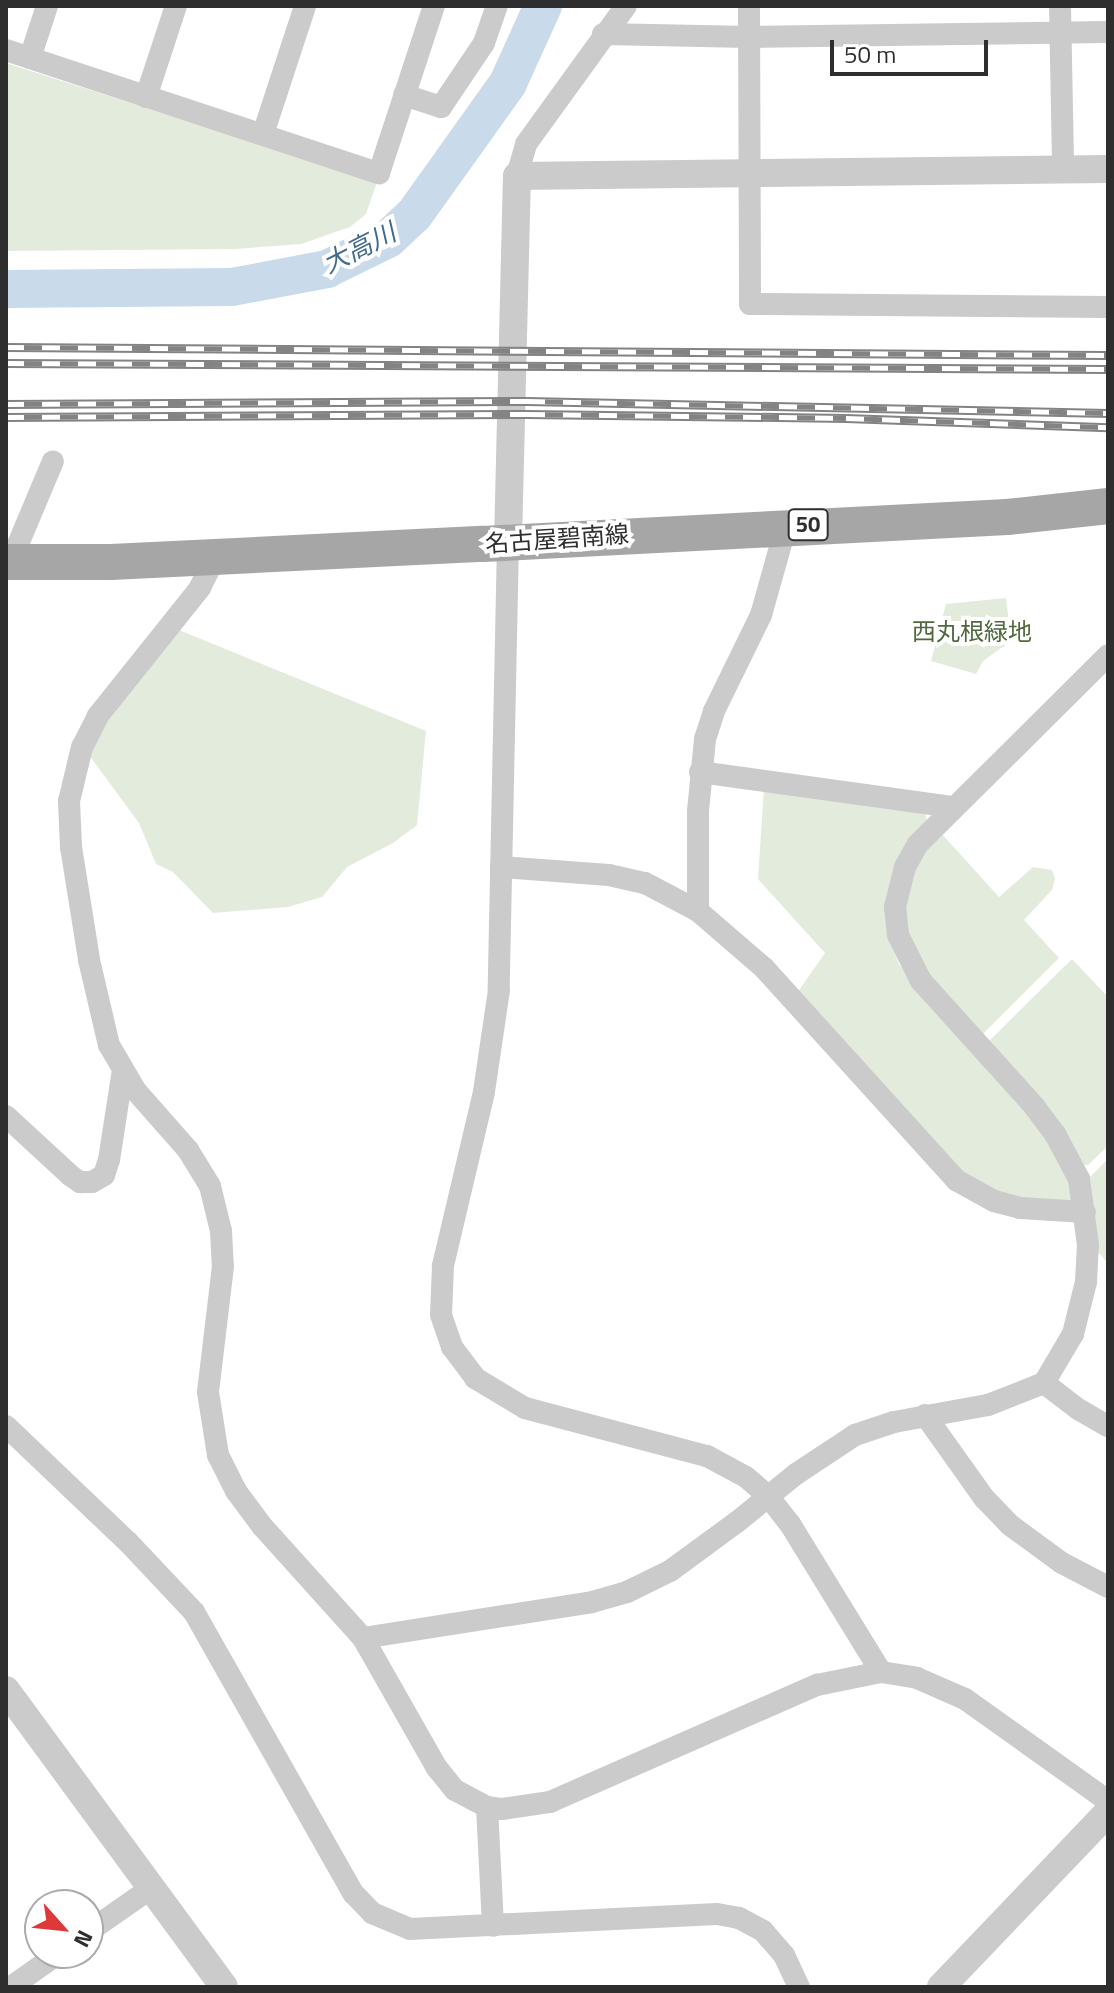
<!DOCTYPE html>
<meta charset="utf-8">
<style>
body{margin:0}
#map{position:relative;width:1114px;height:1993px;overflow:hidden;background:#fff;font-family:"Titillium Web","Noto Sans JP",sans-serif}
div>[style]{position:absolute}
.green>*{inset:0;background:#e3ebdc}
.river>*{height:38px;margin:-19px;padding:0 19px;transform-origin:19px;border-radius:19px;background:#c9dbea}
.minor>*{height:22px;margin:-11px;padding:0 11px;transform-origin:11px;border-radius:11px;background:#cbcbcb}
.tertiary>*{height:28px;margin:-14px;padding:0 14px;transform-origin:14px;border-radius:14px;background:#cbcbcb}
.primary>*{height:36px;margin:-18px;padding:0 18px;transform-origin:18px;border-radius:18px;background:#a6a6a6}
.rail>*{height:9px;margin-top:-4.5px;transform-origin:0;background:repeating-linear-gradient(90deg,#fff 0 18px,#838383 0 36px);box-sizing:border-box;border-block:2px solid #838383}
.minor-bridge>*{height:22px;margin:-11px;padding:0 11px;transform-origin:11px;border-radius:11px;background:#cbcbcb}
span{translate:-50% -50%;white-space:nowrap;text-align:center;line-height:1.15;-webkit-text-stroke:8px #fff;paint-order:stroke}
.shield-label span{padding:2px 6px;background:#fff;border:2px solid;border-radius:6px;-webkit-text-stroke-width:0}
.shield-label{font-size:22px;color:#2e2e2e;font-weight:700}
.street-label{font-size:24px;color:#2e2e2e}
.park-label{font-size:24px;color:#4f683d}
.water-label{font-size:26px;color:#406a8d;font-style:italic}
.frame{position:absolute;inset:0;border:8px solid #2e2e2e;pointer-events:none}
.north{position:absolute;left:24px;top:1889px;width:80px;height:80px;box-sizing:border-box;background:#fff;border:2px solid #ababab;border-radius:50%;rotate:117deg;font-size:22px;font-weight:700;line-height:32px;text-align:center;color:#2e2e2e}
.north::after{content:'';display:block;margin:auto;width:28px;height:36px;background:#dd383a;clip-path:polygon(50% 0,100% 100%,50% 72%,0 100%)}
.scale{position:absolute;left:830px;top:40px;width:158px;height:36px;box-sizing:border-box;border:4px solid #2e2e2e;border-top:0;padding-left:10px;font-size:24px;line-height:28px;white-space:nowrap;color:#2e2e2e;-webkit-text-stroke:6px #fff;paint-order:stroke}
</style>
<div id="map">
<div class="green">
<i style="clip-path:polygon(6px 63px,377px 182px,366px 214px,350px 227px,301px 244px,235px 249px,6px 251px)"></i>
<i style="clip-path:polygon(1006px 598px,1011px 641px,983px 661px,976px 674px,931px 661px,946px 604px)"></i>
<i style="clip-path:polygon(179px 630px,426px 731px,417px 825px,393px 843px,347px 867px,322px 897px,288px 907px,213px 913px,173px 872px,156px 864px,139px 823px,89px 755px,104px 726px)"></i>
<i style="clip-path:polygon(764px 787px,924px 810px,927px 820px,899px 857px,892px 873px,888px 936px,899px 964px,920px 993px,1016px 1096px,1058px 1153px,1076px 1199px,1068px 1207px,1044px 1206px,970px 1183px,797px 993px,825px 953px,758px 879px)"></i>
<i style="clip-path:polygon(940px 832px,999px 897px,1033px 867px,1052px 870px,1055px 879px,1052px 890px,1024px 920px,1059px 958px,982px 1035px,924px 972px,911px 947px,904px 920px,911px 876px,922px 853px)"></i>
<i style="clip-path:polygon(1072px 959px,1108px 997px,1108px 1146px,1088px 1165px,1079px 1165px,988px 1042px)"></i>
<i style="clip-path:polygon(1108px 1159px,1108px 1263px,1096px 1250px,1086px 1181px)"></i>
</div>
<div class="river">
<i style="left:6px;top:289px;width:226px;rotate:-0.5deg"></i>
<i style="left:232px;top:287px;width:97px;rotate:-10.7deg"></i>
<i style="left:327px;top:269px;width:68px;rotate:-26.2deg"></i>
<i style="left:388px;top:239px;width:35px;rotate:-43deg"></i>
<i style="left:414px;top:215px;width:162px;rotate:-54.5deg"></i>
<i style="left:508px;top:83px;width:85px;rotate:-65.6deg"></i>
</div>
<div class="minor">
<i style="left:749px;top:6px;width:298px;rotate:89.8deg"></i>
<i style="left:750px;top:304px;width:358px;rotate:0.5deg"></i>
<i style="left:1060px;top:6px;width:163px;rotate:88.9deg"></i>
<i style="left:603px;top:34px;width:147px;rotate:1.2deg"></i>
<i style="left:750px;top:37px;width:358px;rotate:-0.8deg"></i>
<i style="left:6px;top:50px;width:393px;rotate:18.3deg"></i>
<i style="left:379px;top:173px;width:176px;rotate:-71.8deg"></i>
<i style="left:30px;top:58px;width:55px;rotate:-71.9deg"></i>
<i style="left:404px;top:95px;width:39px;rotate:18deg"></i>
<i style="left:441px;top:107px;width:77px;rotate:-56.1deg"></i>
<i style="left:484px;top:43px;width:39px;rotate:-71deg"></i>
<i style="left:146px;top:97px;width:96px;rotate:-71.8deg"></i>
<i style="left:263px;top:134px;width:135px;rotate:-71.8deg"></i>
<i style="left:517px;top:176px;width:33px;rotate:-74deg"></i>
<i style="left:526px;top:144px;width:170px;rotate:-54.1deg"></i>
<i style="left:508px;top:542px;width:448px;rotate:91.2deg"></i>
<i style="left:499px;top:990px;width:103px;rotate:98.4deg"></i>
<i style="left:484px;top:1092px;width:179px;rotate:103.3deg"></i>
<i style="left:443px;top:1266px;width:49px;rotate:92.3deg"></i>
<i style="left:441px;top:1315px;width:34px;rotate:71deg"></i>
<i style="left:452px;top:1347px;width:39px;rotate:53deg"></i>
<i style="left:475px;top:1378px;width:58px;rotate:31deg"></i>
<i style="left:525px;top:1408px;width:188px;rotate:14.8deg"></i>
<i style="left:707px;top:1456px;width:44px;rotate:28.3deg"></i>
<i style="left:746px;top:1477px;width:29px;rotate:41deg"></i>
<i style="left:768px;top:1496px;width:36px;rotate:52deg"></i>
<i style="left:790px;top:1524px;width:174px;rotate:58.4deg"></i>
<i style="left:881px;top:1672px;width:36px;rotate:9deg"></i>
<i style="left:917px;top:1678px;width:52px;rotate:23.6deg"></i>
<i style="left:965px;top:1699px;width:176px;rotate:35.5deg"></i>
<i style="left:216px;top:556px;width:36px;rotate:117deg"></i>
<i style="left:200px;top:588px;width:164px;rotate:128.6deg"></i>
<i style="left:98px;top:716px;width:35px;rotate:117deg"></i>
<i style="left:82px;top:747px;width:56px;rotate:103.5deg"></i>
<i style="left:69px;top:801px;width:46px;rotate:87.5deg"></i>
<i style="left:71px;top:847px;width:114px;rotate:80.9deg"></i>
<i style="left:89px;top:960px;width:87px;rotate:76.8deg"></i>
<i style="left:109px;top:1045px;width:53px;rotate:59.6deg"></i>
<i style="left:136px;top:1091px;width:79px;rotate:48.6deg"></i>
<i style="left:188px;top:1150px;width:42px;rotate:58.6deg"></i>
<i style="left:210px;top:1186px;width:46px;rotate:76.3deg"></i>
<i style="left:221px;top:1231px;width:35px;rotate:87deg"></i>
<i style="left:223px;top:1266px;width:127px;rotate:96.8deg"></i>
<i style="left:208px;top:1392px;width:64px;rotate:81deg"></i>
<i style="left:218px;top:1455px;width:40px;rotate:63.4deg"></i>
<i style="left:236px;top:1491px;width:44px;rotate:53.4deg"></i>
<i style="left:262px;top:1526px;width:151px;rotate:48deg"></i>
<i style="left:363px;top:1638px;width:232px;rotate:-8.9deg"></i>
<i style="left:592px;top:1602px;width:36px;rotate:-16deg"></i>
<i style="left:627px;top:1592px;width:48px;rotate:-26deg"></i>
<i style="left:670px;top:1571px;width:83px;rotate:-36.2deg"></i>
<i style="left:6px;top:558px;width:13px;rotate:-42deg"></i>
<i style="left:16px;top:549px;width:95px;rotate:-67.2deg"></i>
<i style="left:700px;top:772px;width:254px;rotate:7.9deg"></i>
<i style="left:501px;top:867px;width:108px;rotate:4.2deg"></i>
<i style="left:609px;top:875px;width:37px;rotate:13deg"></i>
<i style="left:645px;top:883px;width:60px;rotate:27.8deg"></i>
<i style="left:698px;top:911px;width:87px;rotate:40.8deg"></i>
<i style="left:764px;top:968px;width:286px;rotate:47.8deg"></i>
<i style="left:956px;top:1180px;width:43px;rotate:28.9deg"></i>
<i style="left:994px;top:1201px;width:27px;rotate:15deg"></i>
<i style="left:1020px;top:1208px;width:65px;rotate:3.5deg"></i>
<i style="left:698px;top:911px;width:100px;rotate:-90deg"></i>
<i style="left:698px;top:811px;width:72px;rotate:-84.4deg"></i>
<i style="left:705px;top:739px;width:29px;rotate:-72deg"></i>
<i style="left:714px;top:711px;width:107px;rotate:-63.9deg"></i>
<i style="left:761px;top:615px;width:92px;rotate:-74.3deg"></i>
<i style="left:6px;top:1116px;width:88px;rotate:42.7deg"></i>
<i style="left:71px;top:1176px;width:11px;rotate:34deg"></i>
<i style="left:80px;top:1182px;width:12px"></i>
<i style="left:92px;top:1182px;width:14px;rotate:-30deg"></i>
<i style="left:104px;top:1175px;width:16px;rotate:-72deg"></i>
<i style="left:109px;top:1160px;width:91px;rotate:-81.2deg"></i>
<i style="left:1044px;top:1383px;width:57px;rotate:-59.4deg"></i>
<i style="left:1073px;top:1334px;width:54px;rotate:-76deg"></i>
<i style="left:1086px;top:1282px;width:37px;rotate:-87deg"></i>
<i style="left:1088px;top:1245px;width:67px;rotate:-97.8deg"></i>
<i style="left:1079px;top:1179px;width:51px;rotate:-118.1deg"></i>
<i style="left:1055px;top:1134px;width:34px;rotate:-127deg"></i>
<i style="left:1035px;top:1107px;width:170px;rotate:-132.1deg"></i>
<i style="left:921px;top:981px;width:51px;rotate:-116.6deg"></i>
<i style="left:898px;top:935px;width:28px;rotate:-96deg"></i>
<i style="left:895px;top:907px;width:41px;rotate:-76deg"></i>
<i style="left:905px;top:867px;width:26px;rotate:-61deg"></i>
<i style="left:918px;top:844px;width:268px;rotate:-44.8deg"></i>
<i style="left:925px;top:1415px;width:102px;rotate:54.6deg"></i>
<i style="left:984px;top:1498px;width:37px;rotate:46deg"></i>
<i style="left:1010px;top:1525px;width:64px;rotate:36.2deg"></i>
<i style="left:1062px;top:1563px;width:52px;rotate:27.6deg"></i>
<i style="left:6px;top:1426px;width:168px;rotate:43.6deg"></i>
<i style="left:128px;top:1542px;width:96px;rotate:46.7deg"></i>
<i style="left:194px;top:1612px;width:323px;rotate:60.5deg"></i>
<i style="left:353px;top:1893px;width:28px;rotate:46deg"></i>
<i style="left:372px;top:1913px;width:41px;rotate:22.8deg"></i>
<i style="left:410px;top:1929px;width:307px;rotate:-2.8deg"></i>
<i style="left:717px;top:1914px;width:22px;rotate:10deg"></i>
<i style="left:739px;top:1918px;width:27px;rotate:28deg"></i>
<i style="left:763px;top:1931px;width:32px;rotate:49deg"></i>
<i style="left:784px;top:1955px;width:35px;rotate:65deg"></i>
<i style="left:796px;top:1474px;width:71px;rotate:-33.5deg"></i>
<i style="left:855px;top:1435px;width:41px;rotate:-18.4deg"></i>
<i style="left:894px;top:1422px;width:96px;rotate:-10.3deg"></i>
<i style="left:988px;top:1405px;width:60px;rotate:-21.4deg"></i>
<i style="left:1044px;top:1383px;width:43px;rotate:37.4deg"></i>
<i style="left:1078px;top:1409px;width:34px;rotate:30deg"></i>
<i style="left:363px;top:1638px;width:150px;rotate:60.4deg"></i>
<i style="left:437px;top:1768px;width:28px;rotate:51deg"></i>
<i style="left:455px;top:1790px;width:36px;rotate:28deg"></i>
<i style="left:487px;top:1807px;width:15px;rotate:8deg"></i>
<i style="left:502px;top:1809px;width:49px;rotate:-8.3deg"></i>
<i style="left:550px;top:1802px;width:292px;rotate:-23.7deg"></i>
<i style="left:817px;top:1685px;width:65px;rotate:-11.5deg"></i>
<i style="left:487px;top:1807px;width:119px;rotate:87.1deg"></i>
<i style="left:88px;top:1932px;width:77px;rotate:-34.9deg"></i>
<i style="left:11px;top:1987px;width:59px;rotate:-35.3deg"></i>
</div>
<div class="tertiary">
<i style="left:508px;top:542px;width:366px;rotate:-88.6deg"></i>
<i style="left:517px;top:176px;width:591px;rotate:-0.68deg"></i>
<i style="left:6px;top:1690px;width:368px;rotate:53.7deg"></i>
<i style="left:941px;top:1987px;width:242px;rotate:-46.3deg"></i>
</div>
<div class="primary">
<i style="left:6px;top:562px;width:105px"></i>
<i style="left:111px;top:562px;width:372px;rotate:-2.8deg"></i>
<i style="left:483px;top:544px;width:525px;rotate:-2.95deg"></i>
<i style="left:1007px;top:517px;width:102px;rotate:-6.2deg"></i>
</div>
<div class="rail">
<i style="left:6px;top:347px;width:1102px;rotate:0.42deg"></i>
<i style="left:6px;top:363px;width:1102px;rotate:0.31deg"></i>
<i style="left:6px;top:404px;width:521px;rotate:-0.33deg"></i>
<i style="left:527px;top:401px;width:581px;rotate:1.18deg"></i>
<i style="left:6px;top:417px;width:521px;rotate:-0.33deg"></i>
<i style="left:527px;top:414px;width:319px;rotate:0.7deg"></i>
<i style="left:846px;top:418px;width:262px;rotate:2deg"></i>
</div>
<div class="minor-bridge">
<i style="left:737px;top:1522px;width:76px;rotate:-39.1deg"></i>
</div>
<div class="shield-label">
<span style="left:808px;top:525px">50</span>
</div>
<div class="street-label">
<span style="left:557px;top:539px;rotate:-4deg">名古屋碧南線</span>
</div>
<div class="park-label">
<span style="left:972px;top:632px">西丸根緑地</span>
</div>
<div class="water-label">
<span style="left:359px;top:248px;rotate:-27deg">大高川</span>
</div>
<div class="frame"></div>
<div class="north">N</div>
<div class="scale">50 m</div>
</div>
